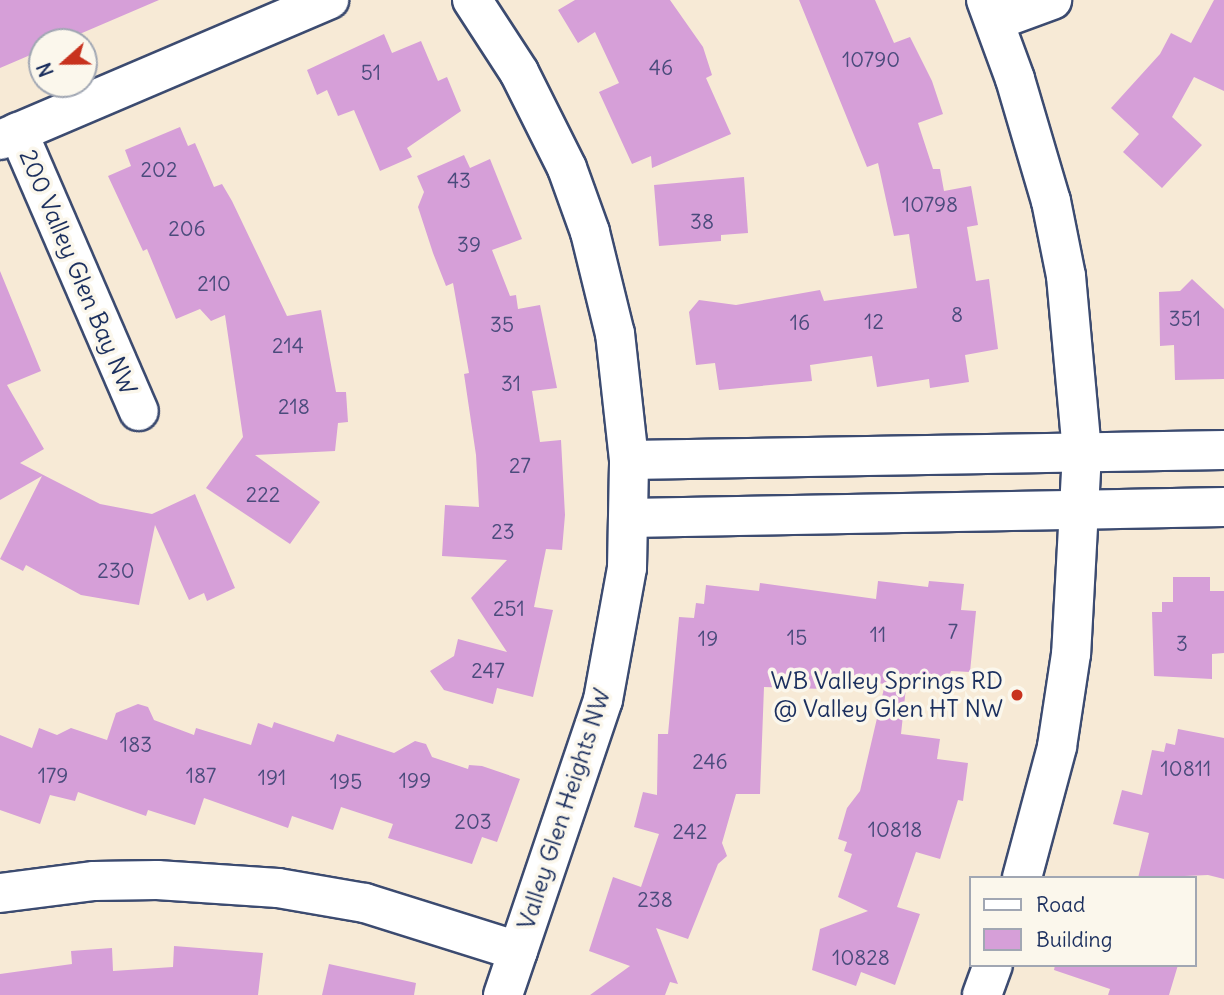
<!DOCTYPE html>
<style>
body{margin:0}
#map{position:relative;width:1224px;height:995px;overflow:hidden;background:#f7ead6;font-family:Delius,sans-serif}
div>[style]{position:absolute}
.building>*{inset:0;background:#d69fd8}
.roads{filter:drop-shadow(2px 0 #3c4b70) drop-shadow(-2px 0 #3c4b70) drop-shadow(0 2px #3c4b70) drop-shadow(0 -2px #3c4b70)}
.minor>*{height:38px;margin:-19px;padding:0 19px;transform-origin:19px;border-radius:19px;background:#fff}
.dots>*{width:19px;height:19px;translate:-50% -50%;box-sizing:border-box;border:4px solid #fbf7ec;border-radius:50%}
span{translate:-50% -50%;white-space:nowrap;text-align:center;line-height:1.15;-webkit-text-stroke:7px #fbf7ec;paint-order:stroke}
.number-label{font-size:21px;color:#4a4b7c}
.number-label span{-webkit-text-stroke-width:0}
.street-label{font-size:24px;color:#1b2f5e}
.poi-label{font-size:24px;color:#1b2f5e}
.right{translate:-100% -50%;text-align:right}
.legend{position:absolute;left:969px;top:876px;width:228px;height:91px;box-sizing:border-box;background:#fbf7ec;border:2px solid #a1a7b3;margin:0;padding:9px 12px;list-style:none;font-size:21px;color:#1b2f5e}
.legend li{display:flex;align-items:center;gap:14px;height:35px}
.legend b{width:35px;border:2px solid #a1a7b3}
.north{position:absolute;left:28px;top:28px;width:70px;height:70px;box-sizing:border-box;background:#fbf7ec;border:2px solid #a1a7b3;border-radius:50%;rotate:249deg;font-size:19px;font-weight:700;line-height:28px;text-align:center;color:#1b2f5e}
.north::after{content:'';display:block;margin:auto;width:24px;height:32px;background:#c8321e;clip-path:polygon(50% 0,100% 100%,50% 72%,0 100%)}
</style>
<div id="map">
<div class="building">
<i style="clip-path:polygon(0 0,159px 0,61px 42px,42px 42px,42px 50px,0 68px)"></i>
<i style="clip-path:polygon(575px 0,670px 0,703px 47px,712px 75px,706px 78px,731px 134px,652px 168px,651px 156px,632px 164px,599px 92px,619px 83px,595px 32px,578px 43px,558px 10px)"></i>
<i style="clip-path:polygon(799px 0,875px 0,894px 43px,910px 37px,932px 81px,943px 114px,918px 123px,933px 169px,940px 169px,944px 191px,971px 186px,978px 225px,967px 227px,976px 281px,989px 279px,998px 349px,965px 355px,969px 382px,930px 388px,929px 379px,877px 387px,872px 356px,810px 365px,812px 381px,719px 390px,715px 363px,696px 365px,689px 312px,699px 300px,736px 305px,820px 290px,824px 301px,917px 288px,909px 234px,894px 236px,878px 163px,867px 167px)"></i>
<i style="clip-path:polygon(1214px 0,1224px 0,1224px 91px,1194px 77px,1172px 117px,1202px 145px,1162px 188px,1123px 152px,1139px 134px,1111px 108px,1160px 54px,1171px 33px,1191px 43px)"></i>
<i style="clip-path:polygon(384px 34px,392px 53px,421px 41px,438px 81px,447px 77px,461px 111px,407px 148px,412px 157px,380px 171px,354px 110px,338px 116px,327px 90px,317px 95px,307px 70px)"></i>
<i style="clip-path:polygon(180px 127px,188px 146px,195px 143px,214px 187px,222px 184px,232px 201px,287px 316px,321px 310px,336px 392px,346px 392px,348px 422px,338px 423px,335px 451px,255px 455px,320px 502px,290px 544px,206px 488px,243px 437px,225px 315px,211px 321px,200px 309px,176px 319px,147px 249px,143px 251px,108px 176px,131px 166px,125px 150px)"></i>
<i style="clip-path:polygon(464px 155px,470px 168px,490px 159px,522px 239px,492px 250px,510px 296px,516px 295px,518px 309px,540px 305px,557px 388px,532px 391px,540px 442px,561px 440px,565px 515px,562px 550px,546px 549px,534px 607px,553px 610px,533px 697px,497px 688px,493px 704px,444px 690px,430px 671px,454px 656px,458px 639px,507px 652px,471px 598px,507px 560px,442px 556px,445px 505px,479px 507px,476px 455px,464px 374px,469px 373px,453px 283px,446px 286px,433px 253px,418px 207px,424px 192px,417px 176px)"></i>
<i style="clip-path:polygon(744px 177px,748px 233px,721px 235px,721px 241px,659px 246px,654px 185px)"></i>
<i style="clip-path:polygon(0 271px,41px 371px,7px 385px,44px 449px,20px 463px,100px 504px,152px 514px,195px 494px,235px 588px,207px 601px,204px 593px,189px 600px,155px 525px,139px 605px,81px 595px,26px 565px,23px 571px,0 559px,42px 476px,0 500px)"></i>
<i style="clip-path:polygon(1192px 279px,1224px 309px,1224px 379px,1175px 380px,1174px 345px,1160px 346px,1159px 292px,1180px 291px)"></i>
<i style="clip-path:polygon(1173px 577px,1210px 577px,1210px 591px,1224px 591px,1224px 653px,1212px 654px,1212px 679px,1154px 676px,1152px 612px,1162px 612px,1162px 602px,1173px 602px)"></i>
<i style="clip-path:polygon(878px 581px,928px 587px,929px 581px,964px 584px,961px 610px,976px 611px,970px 672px,951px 671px,947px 682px,907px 678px,901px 734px,940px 739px,937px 759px,968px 763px,963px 801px,958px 800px,940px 859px,916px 852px,897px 907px,920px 914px,895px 985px,861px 972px,856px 986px,812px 970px,820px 929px,868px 911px,838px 897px,852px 854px,844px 851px,847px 842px,838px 839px,847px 808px,860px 791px,885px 684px,825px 677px,824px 689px,764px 687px,760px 794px,736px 794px,722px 843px,727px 856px,718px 864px,688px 939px,656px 928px,678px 984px,670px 982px,665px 995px,590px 995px,630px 966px,589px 951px,613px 877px,641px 887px,659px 834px,634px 827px,643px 792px,657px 795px,658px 734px,668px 734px,679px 617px,694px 618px,696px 603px,704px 604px,706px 585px,759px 591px,760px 583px,876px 599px)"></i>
<i style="clip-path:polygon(138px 704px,148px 707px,154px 720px,194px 735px,196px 728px,251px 745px,258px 723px,272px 728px,274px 722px,334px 742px,337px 734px,394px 753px,415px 741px,426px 744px,432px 757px,468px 769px,469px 765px,482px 766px,520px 779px,497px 842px,482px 837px,472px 864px,388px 838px,393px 824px,341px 807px,333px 830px,292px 816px,288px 828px,204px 798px,195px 825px,148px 810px,146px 816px,78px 792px,75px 801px,50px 795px,40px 824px,0 810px,0 735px,32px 748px,39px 728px,57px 735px,71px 728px,107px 740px,116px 713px)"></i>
<i style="clip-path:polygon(1178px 729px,1224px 738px,1224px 879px,1208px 875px,1138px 878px,1149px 833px,1113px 824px,1122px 790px,1142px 795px,1152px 750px,1164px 752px,1166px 743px,1175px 745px)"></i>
<i style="clip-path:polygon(174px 946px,263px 953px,258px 995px,0 995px,0 974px,72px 964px,71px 951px,112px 948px,113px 971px,173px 967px)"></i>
<i style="clip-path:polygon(329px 964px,416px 983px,414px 995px,322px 995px)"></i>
<i style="clip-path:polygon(1055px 965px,1178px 965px,1169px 995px,1108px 995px,1110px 989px,1054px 970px)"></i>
</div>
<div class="roads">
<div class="minor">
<i style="left:986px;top:0;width:84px;rotate:69.8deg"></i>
<i style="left:1015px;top:79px;width:127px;rotate:73.6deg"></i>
<i style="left:1051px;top:201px;width:76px;rotate:78.7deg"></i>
<i style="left:1066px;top:276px;width:178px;rotate:84.8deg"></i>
<i style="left:1082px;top:453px;width:201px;rotate:93.1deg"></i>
<i style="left:1071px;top:654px;width:94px;rotate:98.6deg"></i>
<i style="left:1057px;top:747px;width:136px;rotate:105deg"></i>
<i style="left:995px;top:21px;width:61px;rotate:-20.2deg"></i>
<i style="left:18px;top:132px;width:304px;rotate:66.6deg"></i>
<i style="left:0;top:140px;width:358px;rotate:-23.1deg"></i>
<i style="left:629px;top:460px;width:595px;rotate:-0.96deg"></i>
<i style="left:629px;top:518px;width:595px;rotate:-1.06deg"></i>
<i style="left:0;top:893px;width:95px;rotate:-7.3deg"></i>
<i style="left:94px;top:881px;width:63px;rotate:-0.9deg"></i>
<i style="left:157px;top:880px;width:121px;rotate:3.8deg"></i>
<i style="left:278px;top:888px;width:88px;rotate:9.8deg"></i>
<i style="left:365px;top:903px;width:160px;rotate:17.4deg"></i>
<i style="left:518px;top:951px;width:265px;rotate:-71.3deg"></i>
<i style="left:603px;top:700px;width:134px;rotate:-79.7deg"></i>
<i style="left:627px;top:568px;width:108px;rotate:-88.9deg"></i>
<i style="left:629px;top:460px;width:127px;rotate:-96.3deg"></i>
<i style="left:615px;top:334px;width:105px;rotate:-103.8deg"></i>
<i style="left:590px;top:232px;width:68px;rotate:-109.8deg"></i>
<i style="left:567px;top:168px;width:107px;rotate:-116.6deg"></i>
<i style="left:519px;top:72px;width:86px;rotate:-123.1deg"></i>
<i style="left:503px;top:995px;width:46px;rotate:-71.2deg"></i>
<i style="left:982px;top:995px;width:32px;rotate:-70deg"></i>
</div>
</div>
<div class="dots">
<i style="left:1017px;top:695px;background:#c8321e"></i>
</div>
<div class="number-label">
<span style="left:871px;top:60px">10790</span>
<span style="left:661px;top:68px">46</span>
<span style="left:371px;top:73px">51</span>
<span style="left:159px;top:170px">202</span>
<span style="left:459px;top:181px">43</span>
<span style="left:930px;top:205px">10798</span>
<span style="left:702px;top:222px">38</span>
<span style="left:187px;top:229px">206</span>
<span style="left:469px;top:245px">39</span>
<span style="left:214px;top:284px">210</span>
<span style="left:957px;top:315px">8</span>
<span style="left:1185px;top:319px">351</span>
<span style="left:874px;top:322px">12</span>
<span style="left:800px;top:323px">16</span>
<span style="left:502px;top:325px">35</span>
<span style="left:288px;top:346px">214</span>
<span style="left:511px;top:384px">31</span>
<span style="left:294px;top:407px">218</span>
<span style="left:520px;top:466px">27</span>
<span style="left:263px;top:495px">222</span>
<span style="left:503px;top:532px">23</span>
<span style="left:116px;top:571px">230</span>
<span style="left:509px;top:609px">251</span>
<span style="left:953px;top:632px">7</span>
<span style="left:878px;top:635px">11</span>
<span style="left:797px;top:638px">15</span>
<span style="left:708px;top:639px">19</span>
<span style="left:1182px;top:644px">3</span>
<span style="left:488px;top:671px">247</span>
<span style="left:136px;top:745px">183</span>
<span style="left:710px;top:762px">246</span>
<span style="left:1186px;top:769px">10811</span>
<span style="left:53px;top:776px">179</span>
<span style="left:201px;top:776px">187</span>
<span style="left:272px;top:778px">191</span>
<span style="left:415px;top:781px">199</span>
<span style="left:346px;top:782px">195</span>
<span style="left:473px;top:822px">203</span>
<span style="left:895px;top:830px">10818</span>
<span style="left:690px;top:832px">242</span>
<span style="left:655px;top:900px">238</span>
<span style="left:861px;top:958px">10828</span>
</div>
<div class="street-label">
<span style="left:78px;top:272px;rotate:67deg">200 Valley Glen Bay NW</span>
<span style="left:564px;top:809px;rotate:-72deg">Valley Glen Heights NW</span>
</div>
<div class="poi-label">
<span class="right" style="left:1003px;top:695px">WB Valley Springs RD<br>@ Valley Glen HT NW</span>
</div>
<ul class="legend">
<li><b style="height:9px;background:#fff"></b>Road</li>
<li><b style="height:19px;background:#d69fd8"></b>Building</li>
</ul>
<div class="north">N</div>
</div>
